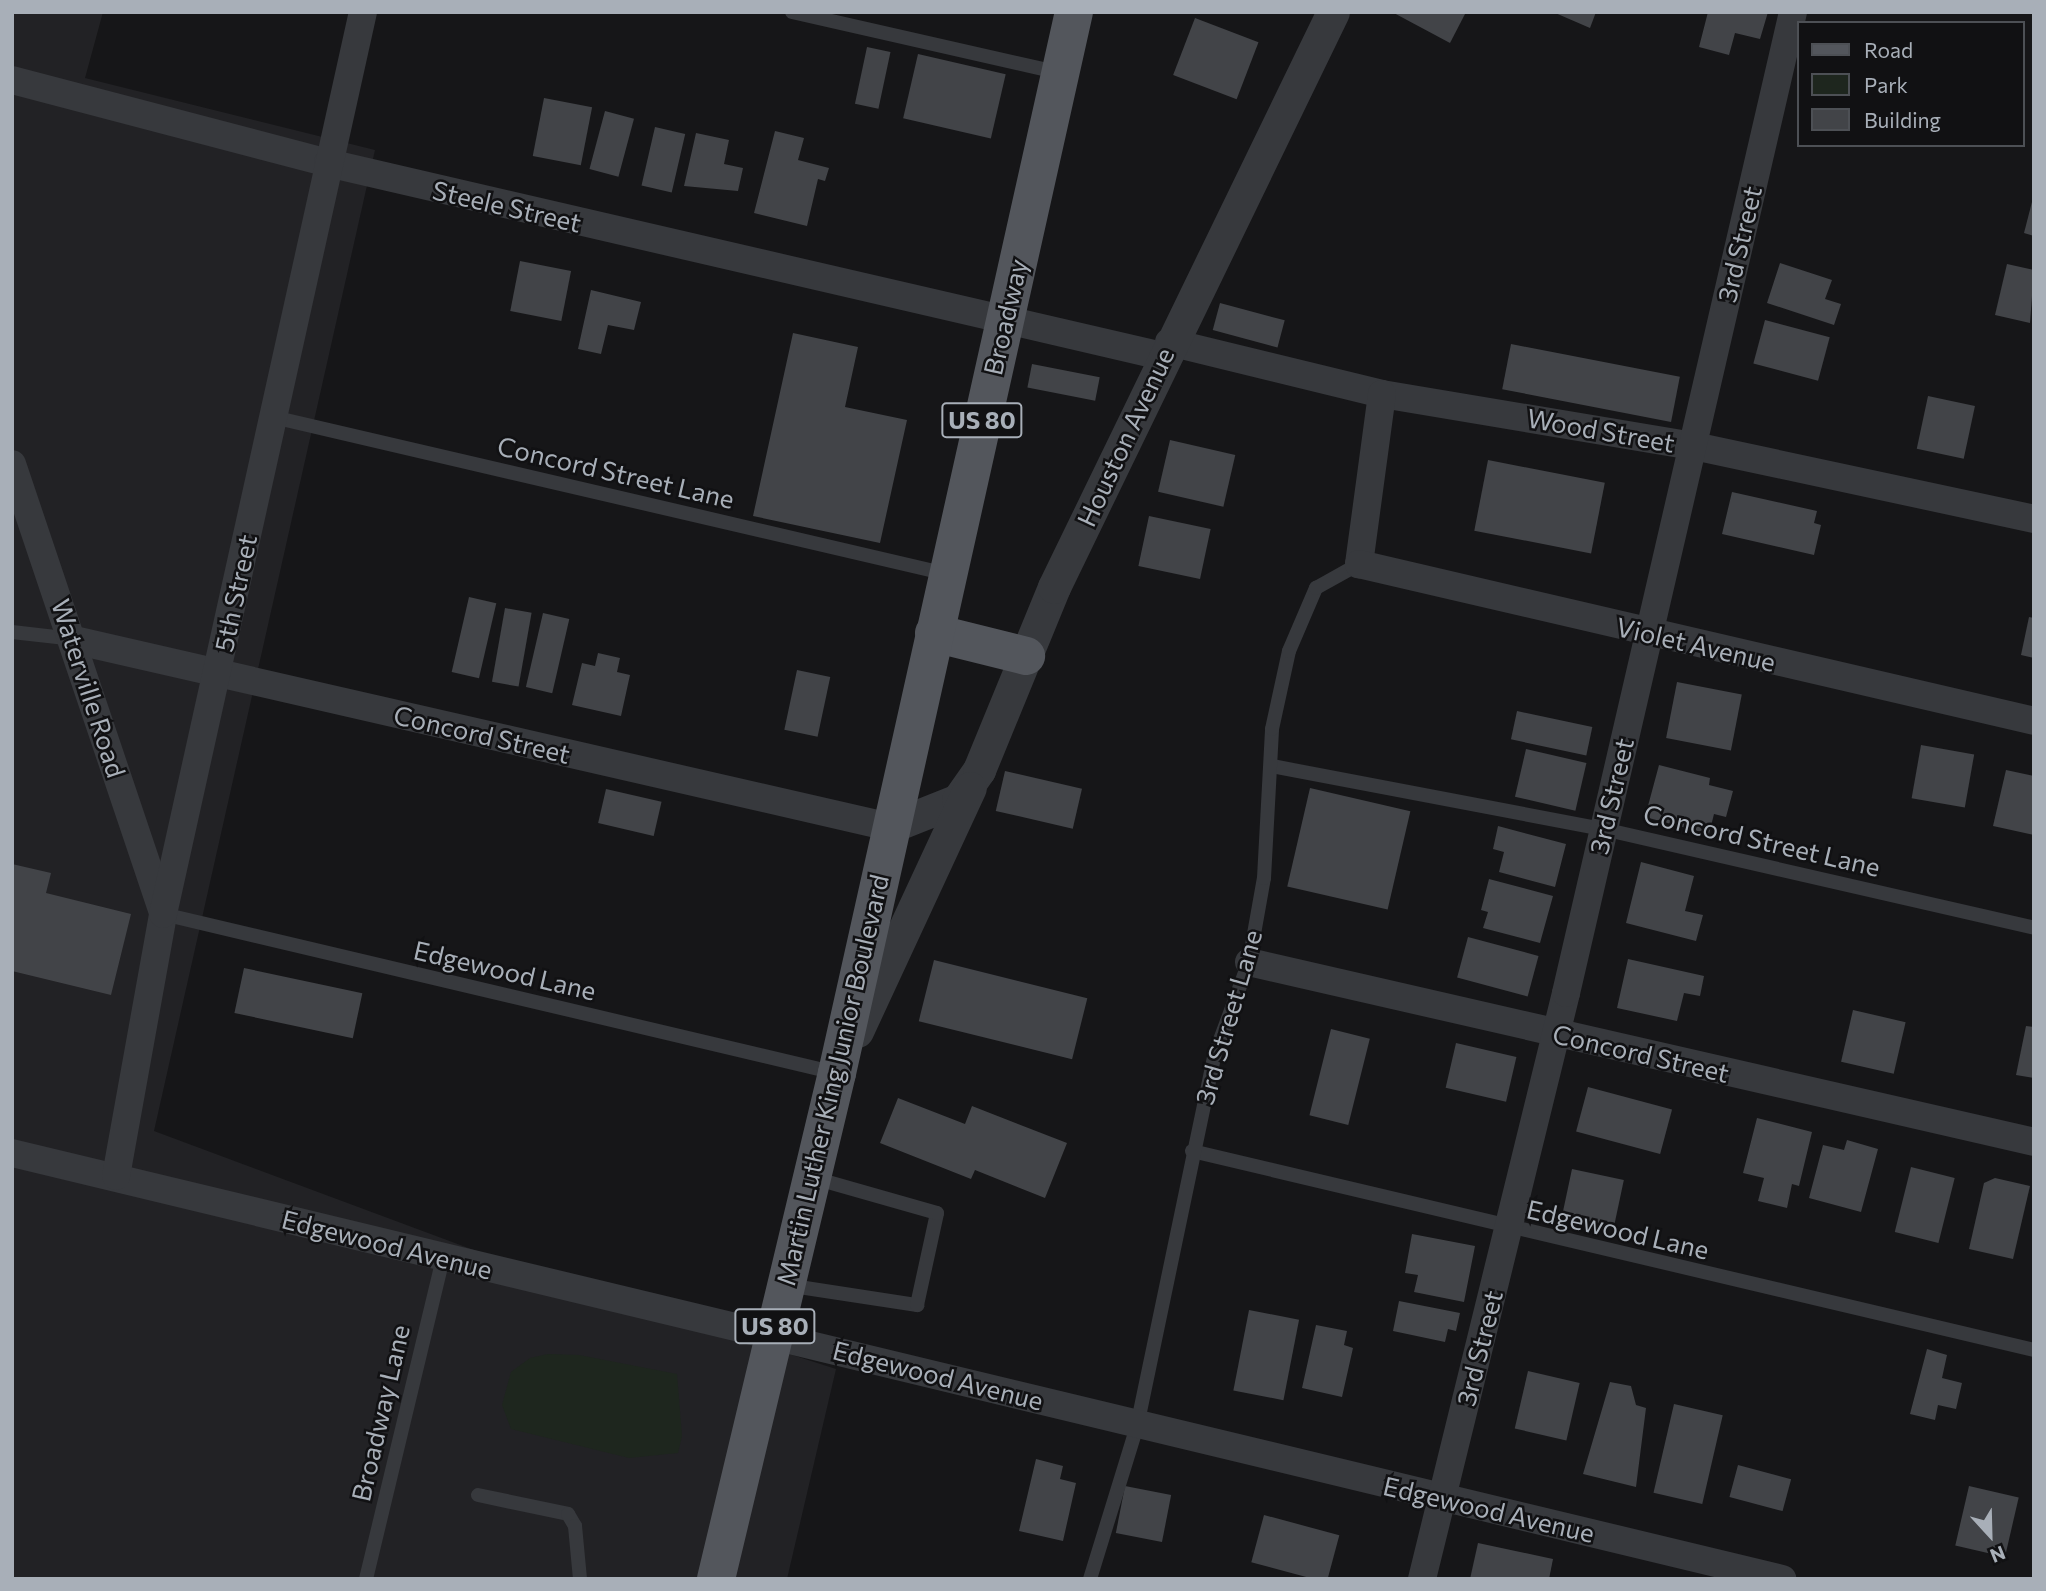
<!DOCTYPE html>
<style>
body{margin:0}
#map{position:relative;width:2046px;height:1591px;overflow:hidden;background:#161618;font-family:Commissioner,sans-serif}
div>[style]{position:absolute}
.built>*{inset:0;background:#222225}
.green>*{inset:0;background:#1e261e}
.building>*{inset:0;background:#424448;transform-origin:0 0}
.service>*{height:14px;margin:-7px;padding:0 7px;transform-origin:7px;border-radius:7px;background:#37393d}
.minor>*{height:28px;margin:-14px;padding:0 14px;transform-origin:14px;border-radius:14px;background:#37393d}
.tertiary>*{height:33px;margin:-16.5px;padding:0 16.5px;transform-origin:16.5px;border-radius:16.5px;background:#37393d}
.primary>*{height:38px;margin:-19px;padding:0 19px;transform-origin:19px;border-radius:19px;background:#53565c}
span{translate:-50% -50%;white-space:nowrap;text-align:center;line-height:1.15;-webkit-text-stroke:5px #111113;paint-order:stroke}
.shield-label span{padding:2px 5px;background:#111113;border:2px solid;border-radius:5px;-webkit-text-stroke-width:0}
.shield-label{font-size:24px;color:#a8afb8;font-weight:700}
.street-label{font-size:26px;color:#a8afb8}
.frame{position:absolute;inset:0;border:14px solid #a8afb8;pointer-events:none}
.legend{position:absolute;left:1797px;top:21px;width:228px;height:126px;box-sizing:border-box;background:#111113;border:2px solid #4d5055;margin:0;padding:9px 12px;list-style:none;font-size:21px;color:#a8afb8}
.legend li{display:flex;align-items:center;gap:14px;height:35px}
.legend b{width:35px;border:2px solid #4d5055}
.north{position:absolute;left:1955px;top:1500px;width:70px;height:70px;-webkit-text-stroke:5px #111113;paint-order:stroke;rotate:158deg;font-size:19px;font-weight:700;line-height:28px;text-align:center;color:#a8afb8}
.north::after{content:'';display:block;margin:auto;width:24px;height:32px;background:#a8afb8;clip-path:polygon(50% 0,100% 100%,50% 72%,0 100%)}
</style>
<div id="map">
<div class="built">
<i style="clip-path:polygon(12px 12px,103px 12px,85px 78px,375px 150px,154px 1131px,533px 1272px,836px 1369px,787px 1579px,12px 1579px)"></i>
</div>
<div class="green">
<i style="clip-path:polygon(548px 1354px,579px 1355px,677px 1374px,682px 1436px,678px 1453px,629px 1458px,511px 1429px,502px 1405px,511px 1372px,530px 1358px)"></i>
</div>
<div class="building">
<i style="clip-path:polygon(1392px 12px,1461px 12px,1465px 14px,1450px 43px)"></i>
<i style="clip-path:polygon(1553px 12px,1596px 12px,1590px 28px)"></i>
<i style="clip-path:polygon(1708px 12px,1768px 12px,1760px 39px,1735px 33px,1729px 55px,1699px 47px)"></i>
<i style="left:1195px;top:18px;width:68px;height:61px;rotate:21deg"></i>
<i style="left:867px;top:47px;width:24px;height:58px;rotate:12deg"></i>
<i style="left:918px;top:54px;width:90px;height:66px;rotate:13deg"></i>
<i style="left:544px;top:98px;width:49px;height:59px;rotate:11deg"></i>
<i style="left:605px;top:111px;width:30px;height:60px;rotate:15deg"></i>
<i style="left:655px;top:127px;width:31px;height:60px;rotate:13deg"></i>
<i style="clip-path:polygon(775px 131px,804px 138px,798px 160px,829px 168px,825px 181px,818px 179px,807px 226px,754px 213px)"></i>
<i style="clip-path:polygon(696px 133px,729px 140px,724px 164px,743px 168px,738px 191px,684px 186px)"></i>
<i style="clip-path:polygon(2033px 198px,2034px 198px,2034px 236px,2024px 233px)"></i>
<i style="left:520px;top:261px;width:52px;height:51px;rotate:11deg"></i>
<i style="clip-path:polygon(1780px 263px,1832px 280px,1825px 299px,1841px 304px,1834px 325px,1767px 303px)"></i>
<i style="clip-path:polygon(2007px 264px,2034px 270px,2030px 323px,1995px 315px)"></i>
<i style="clip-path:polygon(591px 290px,641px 302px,634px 330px,608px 325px,601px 354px,578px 349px)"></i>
<i style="left:1220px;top:303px;width:67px;height:28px;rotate:15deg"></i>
<i style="left:1765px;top:320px;width:67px;height:45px;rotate:15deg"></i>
<i style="clip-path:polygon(793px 333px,858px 347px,845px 407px,907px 420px,880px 543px,753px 516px)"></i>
<i style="left:1511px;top:344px;width:172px;height:46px;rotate:11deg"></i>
<i style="left:1032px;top:364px;width:69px;height:24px;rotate:11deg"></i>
<i style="left:1928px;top:396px;width:48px;height:54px;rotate:12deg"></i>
<i style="left:1170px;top:440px;width:67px;height:53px;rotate:13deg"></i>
<i style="left:1488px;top:460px;width:119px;height:72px;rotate:11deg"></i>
<i style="clip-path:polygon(1732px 492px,1817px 511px,1814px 523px,1821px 525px,1814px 555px,1722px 534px)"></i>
<i style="left:1149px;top:516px;width:63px;height:51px;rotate:12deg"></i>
<i style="left:469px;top:597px;width:28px;height:77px;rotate:13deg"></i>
<i style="left:505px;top:608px;width:27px;height:75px;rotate:10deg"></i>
<i style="left:543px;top:613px;width:27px;height:76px;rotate:13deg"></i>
<i style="clip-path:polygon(2029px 617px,2034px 618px,2034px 658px,2021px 655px)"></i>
<i style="clip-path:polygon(598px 653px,620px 658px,617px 672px,630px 675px,621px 716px,572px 705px,582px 663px,595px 666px)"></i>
<i style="left:797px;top:670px;width:34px;height:61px;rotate:12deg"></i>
<i style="left:1677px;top:682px;width:66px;height:57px;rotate:11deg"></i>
<i style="left:1517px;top:711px;width:77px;height:29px;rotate:12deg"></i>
<i style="left:1921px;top:745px;width:54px;height:54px;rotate:10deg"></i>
<i style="left:1526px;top:749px;width:62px;height:49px;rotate:13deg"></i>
<i style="clip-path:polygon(1659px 765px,1710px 778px,1709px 785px,1733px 791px,1726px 817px,1714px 814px,1709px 834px,1645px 817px)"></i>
<i style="clip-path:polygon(2006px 770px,2034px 776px,2034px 835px,1993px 826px)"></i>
<i style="left:1005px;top:771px;width:79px;height:41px;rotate:13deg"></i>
<i style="left:1310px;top:788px;width:103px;height:101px;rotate:13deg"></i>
<i style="left:606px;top:789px;width:57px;height:35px;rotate:13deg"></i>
<i style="clip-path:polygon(1498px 826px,1566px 844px,1555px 887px,1499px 872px,1504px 852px,1493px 849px)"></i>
<i style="clip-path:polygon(1641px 862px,1694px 876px,1685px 911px,1703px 915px,1696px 941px,1626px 923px)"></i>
<i style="clip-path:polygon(12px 864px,51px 873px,46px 893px,131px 914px,111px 995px,12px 971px)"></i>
<i style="clip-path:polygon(1489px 879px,1553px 896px,1540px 943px,1483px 928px,1488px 912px,1481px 910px)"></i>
<i style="left:1468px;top:937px;width:73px;height:42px;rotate:15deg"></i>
<i style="clip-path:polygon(1628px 959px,1704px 976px,1700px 996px,1684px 993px,1677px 1021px,1617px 1008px)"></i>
<i style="left:934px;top:960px;width:158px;height:63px;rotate:14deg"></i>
<i style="left:244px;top:968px;width:121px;height:46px;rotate:12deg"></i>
<i style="left:1853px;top:1010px;width:54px;height:53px;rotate:13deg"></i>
<i style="clip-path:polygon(2026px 1026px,2034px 1027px,2034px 1078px,2016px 1075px)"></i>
<i style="left:1331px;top:1029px;width:40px;height:89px;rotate:14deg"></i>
<i style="left:1456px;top:1043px;width:62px;height:46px;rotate:13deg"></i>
<i style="left:1588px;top:1087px;width:87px;height:46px;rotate:15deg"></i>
<i style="clip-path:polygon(898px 1098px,965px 1124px,972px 1106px,1067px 1143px,1045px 1198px,975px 1170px,971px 1179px,880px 1143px)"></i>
<i style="clip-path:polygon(1757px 1118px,1812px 1132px,1799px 1186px,1792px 1184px,1787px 1208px,1758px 1201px,1764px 1178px,1743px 1173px)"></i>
<i style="clip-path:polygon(1847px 1140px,1878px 1149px,1861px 1212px,1809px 1198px,1823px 1145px,1844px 1150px)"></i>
<i style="left:1911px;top:1167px;width:45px;height:67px;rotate:14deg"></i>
<i style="left:1572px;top:1169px;width:53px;height:49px;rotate:12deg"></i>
<i style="clip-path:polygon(1995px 1178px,2030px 1186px,2013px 1259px,1969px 1249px,1984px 1183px)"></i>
<i style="clip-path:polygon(1412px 1234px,1475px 1246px,1464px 1302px,1414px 1292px,1418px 1275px,1405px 1273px)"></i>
<i style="clip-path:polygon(1399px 1301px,1460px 1313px,1456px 1331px,1448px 1329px,1445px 1342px,1393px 1331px)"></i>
<i style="left:1249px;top:1310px;width:51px;height:82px;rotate:11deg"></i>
<i style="clip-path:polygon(1316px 1325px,1347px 1331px,1344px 1345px,1353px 1348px,1342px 1397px,1302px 1388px)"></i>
<i style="clip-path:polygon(1927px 1349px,1947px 1355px,1942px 1378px,1962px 1383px,1956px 1409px,1938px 1405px,1935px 1420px,1910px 1414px)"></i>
<i style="left:1528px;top:1371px;width:53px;height:59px;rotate:13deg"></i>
<i style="clip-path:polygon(1610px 1382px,1631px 1386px,1636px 1405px,1646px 1408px,1636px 1487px,1583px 1474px)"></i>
<i style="left:1674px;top:1404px;width:50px;height:91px;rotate:13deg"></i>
<i style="clip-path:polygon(1036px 1459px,1063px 1466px,1060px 1479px,1076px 1483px,1063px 1541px,1019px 1531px)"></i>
<i style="left:1738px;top:1465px;width:55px;height:33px;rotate:15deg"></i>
<i style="left:1125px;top:1486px;width:47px;height:48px;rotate:11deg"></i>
<i style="left:1969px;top:1486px;width:51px;height:61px;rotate:13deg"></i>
<i style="left:1264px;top:1515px;width:78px;height:49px;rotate:15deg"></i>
<i style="clip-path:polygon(1478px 1543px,1553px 1559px,1549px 1579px,1470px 1579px)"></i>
</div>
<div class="service">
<i style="left:792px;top:12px;width:275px;rotate:12.8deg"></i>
<i style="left:273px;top:417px;width:692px;rotate:13.11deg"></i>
<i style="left:12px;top:632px;width:61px;rotate:6.5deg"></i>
<i style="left:1272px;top:766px;width:337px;rotate:10.8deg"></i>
<i style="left:1603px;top:829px;width:442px;rotate:12.9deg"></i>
<i style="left:163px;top:914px;width:692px;rotate:13.29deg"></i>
<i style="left:1192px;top:1151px;width:865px;rotate:13.3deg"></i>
<i style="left:786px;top:1285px;width:133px;rotate:8.7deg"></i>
<i style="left:917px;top:1305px;width:94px;rotate:-77.7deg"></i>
<i style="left:937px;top:1213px;width:128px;rotate:-164.1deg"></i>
<i style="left:478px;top:1495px;width:92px;rotate:11.9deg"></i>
<i style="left:568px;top:1514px;width:14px;rotate:60deg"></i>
<i style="left:575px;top:1526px;width:53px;rotate:84.6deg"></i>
<i style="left:366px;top:1579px;width:330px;rotate:-76.5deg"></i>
<i style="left:1090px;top:1579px;width:160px;rotate:-72.9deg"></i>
<i style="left:1137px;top:1426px;width:378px;rotate:-78.2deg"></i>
<i style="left:1214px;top:1056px;width:100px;rotate:-69.6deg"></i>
<i style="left:1249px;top:962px;width:85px;rotate:-79.9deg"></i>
<i style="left:1264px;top:878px;width:149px;rotate:-86.9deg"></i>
<i style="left:1272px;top:729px;width:80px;rotate:-77.7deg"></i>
<i style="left:1289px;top:651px;width:69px;rotate:-66.8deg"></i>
<i style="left:1316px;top:588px;width:49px;rotate:-29.2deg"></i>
</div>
<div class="minor">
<i style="left:12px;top:80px;width:327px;rotate:14.7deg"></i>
<i style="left:328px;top:163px;width:856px;rotate:13.03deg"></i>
<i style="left:1169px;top:342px;width:219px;rotate:13.7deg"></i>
<i style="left:1382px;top:394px;width:316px;rotate:9.5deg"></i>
<i style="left:1694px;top:446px;width:348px;rotate:12.1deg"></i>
<i style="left:1382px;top:394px;width:172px;rotate:97.7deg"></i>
<i style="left:1359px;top:564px;width:693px;rotate:13.09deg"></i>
<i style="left:12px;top:464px;width:471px;rotate:71.4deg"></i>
<i style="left:74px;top:640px;width:837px;rotate:12.91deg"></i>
<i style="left:1249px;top:962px;width:805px;rotate:12.91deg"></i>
<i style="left:12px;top:1153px;width:1821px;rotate:13.53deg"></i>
<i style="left:116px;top:1176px;width:266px;rotate:-79.8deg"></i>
<i style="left:163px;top:914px;width:924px;rotate:-77.5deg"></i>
<i style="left:1422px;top:1579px;width:603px;rotate:-76.19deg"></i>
<i style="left:1566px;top:993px;width:1007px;rotate:-76.97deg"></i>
</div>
<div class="tertiary">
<i style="left:890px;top:827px;width:73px;rotate:-21.7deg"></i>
<i style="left:958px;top:800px;width:37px;rotate:-55deg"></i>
<i style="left:979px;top:770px;width:198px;rotate:-67.7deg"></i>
<i style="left:1054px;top:587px;width:639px;rotate:-64.12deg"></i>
<i style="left:857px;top:1031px;width:268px;rotate:-65.1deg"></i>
</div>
<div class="primary">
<i style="left:934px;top:633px;width:95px;rotate:14deg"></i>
<i style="left:716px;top:1579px;width:520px;rotate:-76.55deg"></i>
<i style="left:837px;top:1073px;width:1087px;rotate:-77.41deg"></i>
</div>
<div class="shield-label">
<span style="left:982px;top:420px">US 80</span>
<span style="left:775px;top:1326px">US 80</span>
</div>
<div class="street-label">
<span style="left:507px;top:206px;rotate:13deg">Steele Street</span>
<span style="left:1739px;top:244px;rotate:-77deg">3rd Street</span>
<span style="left:1005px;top:317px;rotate:-77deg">Broadway</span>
<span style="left:1601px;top:430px;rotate:10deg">Wood Street</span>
<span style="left:1125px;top:437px;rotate:-65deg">Houston Avenue</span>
<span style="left:616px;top:472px;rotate:13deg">Concord Street Lane</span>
<span style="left:235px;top:593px;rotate:-78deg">5th Street</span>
<span style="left:1696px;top:644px;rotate:13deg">Violet Avenue</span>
<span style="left:89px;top:688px;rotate:72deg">Waterville Road</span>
<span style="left:482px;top:734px;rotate:13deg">Concord Street</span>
<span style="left:1611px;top:796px;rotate:-77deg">3rd Street</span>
<span style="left:1762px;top:840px;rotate:13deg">Concord Street Lane</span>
<span style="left:505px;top:970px;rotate:13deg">Edgewood Lane</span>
<span style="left:1228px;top:1017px;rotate:-74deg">3rd Street Lane</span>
<span style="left:1641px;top:1053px;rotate:13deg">Concord Street</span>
<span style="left:832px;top:1080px;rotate:-77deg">Martin Luther King Junior Boulevard</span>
<span style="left:1618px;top:1229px;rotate:13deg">Edgewood Lane</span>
<span style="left:387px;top:1244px;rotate:14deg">Edgewood Avenue</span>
<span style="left:1479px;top:1348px;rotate:-76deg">3rd Street</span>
<span style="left:938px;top:1375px;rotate:14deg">Edgewood Avenue</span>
<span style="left:380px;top:1413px;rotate:-77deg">Broadway Lane</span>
<span style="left:1489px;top:1509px;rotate:13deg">Edgewood Avenue</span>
</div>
<div class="frame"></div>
<ul class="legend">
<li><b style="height:9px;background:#53565c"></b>Road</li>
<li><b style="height:19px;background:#1e261e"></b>Park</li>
<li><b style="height:19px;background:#424448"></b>Building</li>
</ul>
<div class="north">N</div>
</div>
